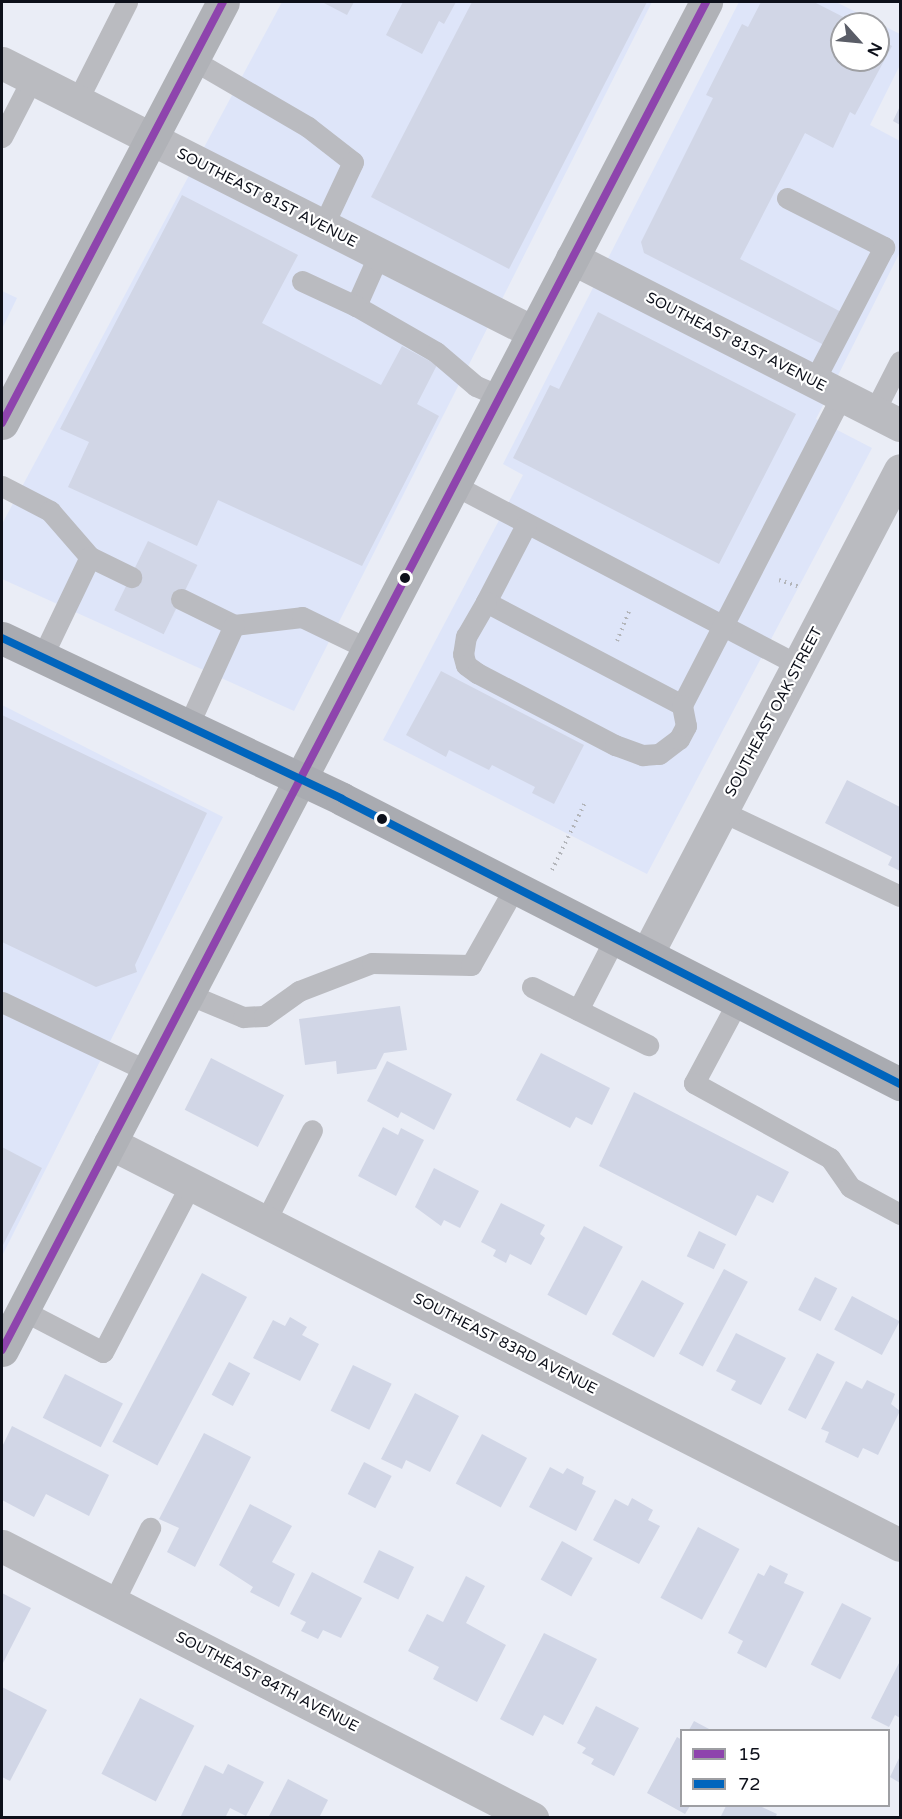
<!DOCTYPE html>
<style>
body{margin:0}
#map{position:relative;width:902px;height:1819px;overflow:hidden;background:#eaedf6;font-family:"Varela Round",sans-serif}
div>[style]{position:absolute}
.built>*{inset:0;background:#dee5f9}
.building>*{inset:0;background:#d1d6e6;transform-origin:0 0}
.path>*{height:4px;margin-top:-2px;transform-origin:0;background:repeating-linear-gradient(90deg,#b3b5ba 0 1.5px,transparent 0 6px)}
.service>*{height:21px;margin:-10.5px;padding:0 10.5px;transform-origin:10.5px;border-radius:10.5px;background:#babbc0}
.minor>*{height:33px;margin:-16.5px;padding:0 16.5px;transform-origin:16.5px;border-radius:16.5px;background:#babbc0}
.secondary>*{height:33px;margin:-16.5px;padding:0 16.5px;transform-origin:16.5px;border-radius:16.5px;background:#b0b2b7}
.primary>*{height:33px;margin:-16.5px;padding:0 16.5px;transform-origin:16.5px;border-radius:16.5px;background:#a9abb1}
.bus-1>*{height:8px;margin:-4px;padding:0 4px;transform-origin:4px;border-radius:4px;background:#8e44ad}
.bus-2>*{height:8px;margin:-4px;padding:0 4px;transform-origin:4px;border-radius:4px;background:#0065bd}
.dots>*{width:16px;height:16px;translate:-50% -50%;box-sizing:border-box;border:3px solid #fff;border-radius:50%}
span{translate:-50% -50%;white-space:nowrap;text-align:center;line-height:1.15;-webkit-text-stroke:4.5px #fff;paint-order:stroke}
.street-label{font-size:15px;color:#0d101a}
.frame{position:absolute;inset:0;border:3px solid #0d101a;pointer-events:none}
.legend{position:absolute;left:680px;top:1729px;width:210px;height:78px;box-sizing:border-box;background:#fff;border:2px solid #9e9fa3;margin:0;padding:8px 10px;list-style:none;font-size:18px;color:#0d101a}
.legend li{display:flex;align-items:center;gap:12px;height:30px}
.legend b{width:30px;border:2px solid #9e9fa3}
.north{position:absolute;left:830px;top:12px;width:60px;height:60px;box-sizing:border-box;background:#fff;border:2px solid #9e9fa3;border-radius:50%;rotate:117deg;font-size:16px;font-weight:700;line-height:24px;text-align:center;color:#0d101a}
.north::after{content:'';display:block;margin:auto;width:21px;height:27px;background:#5a5d67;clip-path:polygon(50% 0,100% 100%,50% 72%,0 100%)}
</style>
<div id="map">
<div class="built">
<i style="clip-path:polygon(282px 2px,652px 2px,294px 711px,2px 579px,2px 524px)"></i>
<i style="clip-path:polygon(evenodd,739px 2px,836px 2px,900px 34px,900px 65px,870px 125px,900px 141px,900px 252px,816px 419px,872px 448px,647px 874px,383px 740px,523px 475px,503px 464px,739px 2px,842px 24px,878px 24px,878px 60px,842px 60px,842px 24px)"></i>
<i style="clip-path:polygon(2px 291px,17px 298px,2px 329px)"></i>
<i style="clip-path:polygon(2px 705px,223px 817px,2px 1256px)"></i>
</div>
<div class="building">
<i style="clip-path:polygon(322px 2px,354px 2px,347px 15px)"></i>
<i style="clip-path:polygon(403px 2px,456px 2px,444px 24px,439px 21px,422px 54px,386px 35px)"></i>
<i style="clip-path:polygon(472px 2px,647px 2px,509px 269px,371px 197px)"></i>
<i style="clip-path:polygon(761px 2px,814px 2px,857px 24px,842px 24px,842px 60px,878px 60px,878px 39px,892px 46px,855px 115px,850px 112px,833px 148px,805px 133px,740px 259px,845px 314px,828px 347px,644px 253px,641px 242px,713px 98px,706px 95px,742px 24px,748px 27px)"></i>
<i style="clip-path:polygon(900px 106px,900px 125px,893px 121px)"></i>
<i style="clip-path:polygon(182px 195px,298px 255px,262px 323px,381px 385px,402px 346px,437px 365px,417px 404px,439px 416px,362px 566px,218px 500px,197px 546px,68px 487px,89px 442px,60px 429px)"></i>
<i style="clip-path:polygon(598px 312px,796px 414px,719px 564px,513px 458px,550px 385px,559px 389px)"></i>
<i style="left:148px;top:541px;width:55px;height:77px;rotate:26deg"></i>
<i style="clip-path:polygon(441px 671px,584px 745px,554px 804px,532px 793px,535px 787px,492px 765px,489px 770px,449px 750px,446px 757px,406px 735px)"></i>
<i style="clip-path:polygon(2px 715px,207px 813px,135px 965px,137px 972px,96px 987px,2px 942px)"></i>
<i style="clip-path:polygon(847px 780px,900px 807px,900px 871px,888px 865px,892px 857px,825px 823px)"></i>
<i style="clip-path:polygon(400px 1006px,407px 1050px,384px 1053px,376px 1069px,337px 1074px,336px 1061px,305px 1065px,299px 1019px)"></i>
<i style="clip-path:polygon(541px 1053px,610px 1088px,592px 1125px,576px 1117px,570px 1128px,516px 1100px)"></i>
<i style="left:211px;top:1058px;width:82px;height:58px;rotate:27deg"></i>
<i style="clip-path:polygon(387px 1061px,452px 1094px,434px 1130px,401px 1112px,398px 1118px,367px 1101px)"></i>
<i style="clip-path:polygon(634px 1092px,789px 1172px,773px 1203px,757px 1195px,736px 1236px,599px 1166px)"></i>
<i style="clip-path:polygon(383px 1127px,398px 1135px,401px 1128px,424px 1140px,396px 1196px,358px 1176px)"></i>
<i style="clip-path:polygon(2px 1147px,42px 1168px,2px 1247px)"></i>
<i style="clip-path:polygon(434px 1168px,479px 1191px,460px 1228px,444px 1220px,441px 1226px,415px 1207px)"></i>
<i style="clip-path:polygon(501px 1203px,545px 1225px,540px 1234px,545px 1238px,531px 1265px,510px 1254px,506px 1263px,493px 1256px,496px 1250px,481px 1242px)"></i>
<i style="left:584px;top:1226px;width:44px;height:78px;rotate:28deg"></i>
<i style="left:699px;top:1231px;width:30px;height:28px;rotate:26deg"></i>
<i style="left:724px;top:1269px;width:27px;height:96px;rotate:28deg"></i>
<i style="left:202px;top:1273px;width:51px;height:191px;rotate:28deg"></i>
<i style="left:815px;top:1277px;width:25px;height:37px;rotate:27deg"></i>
<i style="left:642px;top:1280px;width:48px;height:62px;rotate:29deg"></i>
<i style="left:852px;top:1296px;width:54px;height:38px;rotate:28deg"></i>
<i style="clip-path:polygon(290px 1317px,307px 1327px,302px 1335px,319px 1344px,300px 1381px,253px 1358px,273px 1320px,285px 1326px)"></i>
<i style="clip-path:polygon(736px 1333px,786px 1358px,761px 1405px,731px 1390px,736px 1381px,716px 1371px)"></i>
<i style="left:817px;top:1353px;width:20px;height:64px;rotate:27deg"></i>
<i style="left:229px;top:1362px;width:24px;height:37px;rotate:28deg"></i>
<i style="left:353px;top:1365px;width:43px;height:51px;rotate:26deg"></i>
<i style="left:65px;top:1374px;width:65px;height:49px;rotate:27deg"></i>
<i style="clip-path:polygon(867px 1380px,895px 1394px,891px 1404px,900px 1411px,878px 1455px,863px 1448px,858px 1458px,825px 1442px,829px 1432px,821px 1429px,846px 1381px,862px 1389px)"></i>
<i style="clip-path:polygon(415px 1393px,459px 1416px,430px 1472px,406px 1460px,402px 1469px,381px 1459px)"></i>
<i style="clip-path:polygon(12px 1426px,109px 1475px,89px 1516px,46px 1494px,34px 1517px,2px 1500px,2px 1447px)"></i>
<i style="clip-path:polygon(204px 1433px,251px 1457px,195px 1567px,167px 1552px,179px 1528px,159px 1519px)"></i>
<i style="left:482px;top:1434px;width:51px;height:56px;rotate:28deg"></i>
<i style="left:364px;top:1462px;width:31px;height:36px;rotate:27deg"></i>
<i style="clip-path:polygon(550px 1467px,563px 1474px,567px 1468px,584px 1477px,582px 1484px,596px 1491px,576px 1531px,529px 1507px)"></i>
<i style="clip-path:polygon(632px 1498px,653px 1510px,648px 1520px,660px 1526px,639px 1564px,593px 1540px,615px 1499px,628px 1506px)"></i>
<i style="clip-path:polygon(250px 1504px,292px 1526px,272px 1562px,295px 1574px,279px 1607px,250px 1592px,253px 1587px,219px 1565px)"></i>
<i style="left:698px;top:1527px;width:47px;height:80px;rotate:28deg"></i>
<i style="left:562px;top:1541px;width:35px;height:44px;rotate:29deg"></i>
<i style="left:379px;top:1550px;width:39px;height:36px;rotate:26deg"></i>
<i style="clip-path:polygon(770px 1565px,788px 1574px,784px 1583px,804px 1592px,766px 1668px,737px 1653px,743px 1641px,728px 1633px,758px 1573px,764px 1576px)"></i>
<i style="clip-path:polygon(312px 1572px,362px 1598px,341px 1638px,323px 1630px,318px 1639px,301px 1631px,306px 1622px,290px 1614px)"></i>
<i style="clip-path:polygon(466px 1576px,485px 1586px,466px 1623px,506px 1645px,477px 1702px,433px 1679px,439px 1667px,408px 1651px,427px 1614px,443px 1622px)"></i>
<i style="clip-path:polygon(2px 1593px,31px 1608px,2px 1665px)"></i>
<i style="left:842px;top:1603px;width:33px;height:69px;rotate:27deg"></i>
<i style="clip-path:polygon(544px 1633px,597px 1659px,563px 1725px,544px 1715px,533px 1736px,500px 1719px)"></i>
<i style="clip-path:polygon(900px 1661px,900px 1718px,895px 1715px,889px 1727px,871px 1718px)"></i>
<i style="clip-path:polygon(2px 1687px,47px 1710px,10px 1781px,2px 1777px)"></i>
<i style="left:140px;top:1698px;width:61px;height:85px;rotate:27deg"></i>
<i style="clip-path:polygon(596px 1706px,639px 1728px,614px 1776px,591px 1764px,594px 1759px,582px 1753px,586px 1748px,577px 1743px)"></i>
<i style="clip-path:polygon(694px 1721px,711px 1730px,689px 1730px)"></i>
<i style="clip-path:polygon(677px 1737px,682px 1740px,682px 1806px,690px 1806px,685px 1814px,647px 1793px)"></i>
<i style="clip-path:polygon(900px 1756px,900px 1783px,890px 1777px)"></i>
<i style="clip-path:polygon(228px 1764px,264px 1782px,246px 1816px,230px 1808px,225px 1818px,180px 1818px,205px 1765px,223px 1774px)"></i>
<i style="clip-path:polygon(288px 1779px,328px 1800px,319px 1818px,268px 1818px)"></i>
<i style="clip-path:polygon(726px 1806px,760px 1806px,777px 1814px,775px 1818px,720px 1818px)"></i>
</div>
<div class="path">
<i style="left:779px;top:580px;width:22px;rotate:18deg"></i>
<i style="left:617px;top:641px;width:35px;rotate:-68deg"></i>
<i style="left:552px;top:870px;width:75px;rotate:-63.8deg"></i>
</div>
<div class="service">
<i style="left:193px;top:60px;width:133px;rotate:30.2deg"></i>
<i style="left:308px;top:127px;width:57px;rotate:37.9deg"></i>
<i style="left:353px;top:162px;width:71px;rotate:115.1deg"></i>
<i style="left:77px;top:101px;width:111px;rotate:-63.2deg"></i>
<i style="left:2px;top:137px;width:65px;rotate:-62.7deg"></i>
<i style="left:787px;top:198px;width:109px;rotate:26.8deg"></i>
<i style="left:884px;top:247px;width:151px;rotate:117.6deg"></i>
<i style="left:379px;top:254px;width:57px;rotate:113.9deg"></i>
<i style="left:356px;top:306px;width:92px;rotate:29.9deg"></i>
<i style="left:436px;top:352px;width:52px;rotate:40.4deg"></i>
<i style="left:476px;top:386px;width:25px;rotate:23deg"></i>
<i style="left:302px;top:281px;width:60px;rotate:24.8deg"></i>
<i style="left:874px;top:412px;width:57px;rotate:-63deg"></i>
<i style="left:454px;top:485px;width:389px;rotate:27.6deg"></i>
<i style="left:2px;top:486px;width:54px;rotate:27.5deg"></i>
<i style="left:50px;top:511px;width:61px;rotate:49deg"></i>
<i style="left:90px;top:557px;width:46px;rotate:26deg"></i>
<i style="left:526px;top:525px;width:87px;rotate:117.5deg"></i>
<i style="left:486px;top:602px;width:221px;rotate:27.7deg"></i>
<i style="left:682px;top:705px;width:349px;rotate:-62.7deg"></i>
<i style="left:181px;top:599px;width:59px;rotate:26.1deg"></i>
<i style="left:234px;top:625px;width:68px;rotate:-6.7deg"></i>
<i style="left:302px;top:617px;width:73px;rotate:25.9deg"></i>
<i style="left:486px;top:602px;width:39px;rotate:120deg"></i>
<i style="left:466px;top:636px;width:18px;rotate:99deg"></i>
<i style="left:463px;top:654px;width:11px;rotate:75deg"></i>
<i style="left:466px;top:665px;width:14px;rotate:36deg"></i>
<i style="left:477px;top:673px;width:156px;rotate:27.6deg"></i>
<i style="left:615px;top:745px;width:30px;rotate:20deg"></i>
<i style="left:643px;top:755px;width:16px;rotate:-4deg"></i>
<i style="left:659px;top:754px;width:25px;rotate:-37deg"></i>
<i style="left:679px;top:739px;width:15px;rotate:-62deg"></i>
<i style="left:686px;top:726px;width:21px;rotate:-101deg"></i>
<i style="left:42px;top:657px;width:111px;rotate:-64.4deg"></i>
<i style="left:188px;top:726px;width:111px;rotate:-65.5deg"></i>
<i style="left:721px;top:811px;width:198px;rotate:25.4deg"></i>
<i style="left:532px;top:987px;width:130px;rotate:26.6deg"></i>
<i style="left:188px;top:994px;width:60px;rotate:22.7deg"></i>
<i style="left:243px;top:1017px;width:21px;rotate:-3deg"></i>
<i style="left:264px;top:1016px;width:43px;rotate:-35.5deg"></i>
<i style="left:299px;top:991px;width:78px;rotate:-21deg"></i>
<i style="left:372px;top:963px;width:99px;rotate:1.2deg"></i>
<i style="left:471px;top:965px;width:90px;rotate:-60.6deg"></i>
<i style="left:738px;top:1001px;width:93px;rotate:118.2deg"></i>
<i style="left:694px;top:1083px;width:155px;rotate:28.9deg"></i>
<i style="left:830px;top:1158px;width:35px;rotate:55deg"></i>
<i style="left:850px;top:1187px;width:57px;rotate:28.4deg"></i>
<i style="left:2px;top:1002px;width:161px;rotate:25.4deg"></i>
<i style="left:578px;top:1010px;width:81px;rotate:-62.8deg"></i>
<i style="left:265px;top:1222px;width:103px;rotate:-62.9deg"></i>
<i style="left:22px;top:1310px;width:91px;rotate:27.4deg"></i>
<i style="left:103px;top:1352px;width:190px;rotate:-62.4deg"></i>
<i style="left:113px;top:1603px;width:84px;rotate:-63.7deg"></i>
</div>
<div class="minor">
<i style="left:2px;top:63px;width:595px;rotate:26.87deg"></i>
<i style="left:572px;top:258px;width:368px;rotate:27deg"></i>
<i style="left:647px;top:954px;width:546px;rotate:-62.4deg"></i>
<i style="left:110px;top:1143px;width:886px;rotate:26.97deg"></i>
<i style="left:2px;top:1546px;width:596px;rotate:27.17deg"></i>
</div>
<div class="secondary">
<i style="left:2px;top:423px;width:475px;rotate:-62.3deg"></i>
<i style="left:2px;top:1350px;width:1521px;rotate:-62.42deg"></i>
</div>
<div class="primary">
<i style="left:2px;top:638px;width:376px;rotate:25.3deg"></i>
<i style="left:342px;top:799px;width:627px;rotate:27.06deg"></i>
</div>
<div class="bus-1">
<i style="left:2px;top:423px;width:475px;rotate:-62.3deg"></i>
<i style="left:2px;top:1350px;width:1521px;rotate:-62.42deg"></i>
</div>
<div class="bus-2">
<i style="left:2px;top:638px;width:376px;rotate:25.3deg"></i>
<i style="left:342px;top:799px;width:627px;rotate:27.06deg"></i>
</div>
<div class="dots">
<i style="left:405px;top:578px;background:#0d101a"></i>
<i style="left:382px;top:819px;background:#0d101a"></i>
</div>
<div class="street-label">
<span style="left:267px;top:198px;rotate:27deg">SOUTHEAST 81ST AVENUE</span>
<span style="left:736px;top:342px;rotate:27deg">SOUTHEAST 81ST AVENUE</span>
<span style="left:774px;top:712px;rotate:-62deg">SOUTHEAST OAK STREET</span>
<span style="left:505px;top:1344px;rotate:27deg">SOUTHEAST 83RD AVENUE</span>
<span style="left:267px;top:1682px;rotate:27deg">SOUTHEAST 84TH AVENUE</span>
</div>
<div class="frame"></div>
<ul class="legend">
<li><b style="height:8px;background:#8e44ad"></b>15</li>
<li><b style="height:8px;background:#0065bd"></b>72</li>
</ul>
<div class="north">N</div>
</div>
